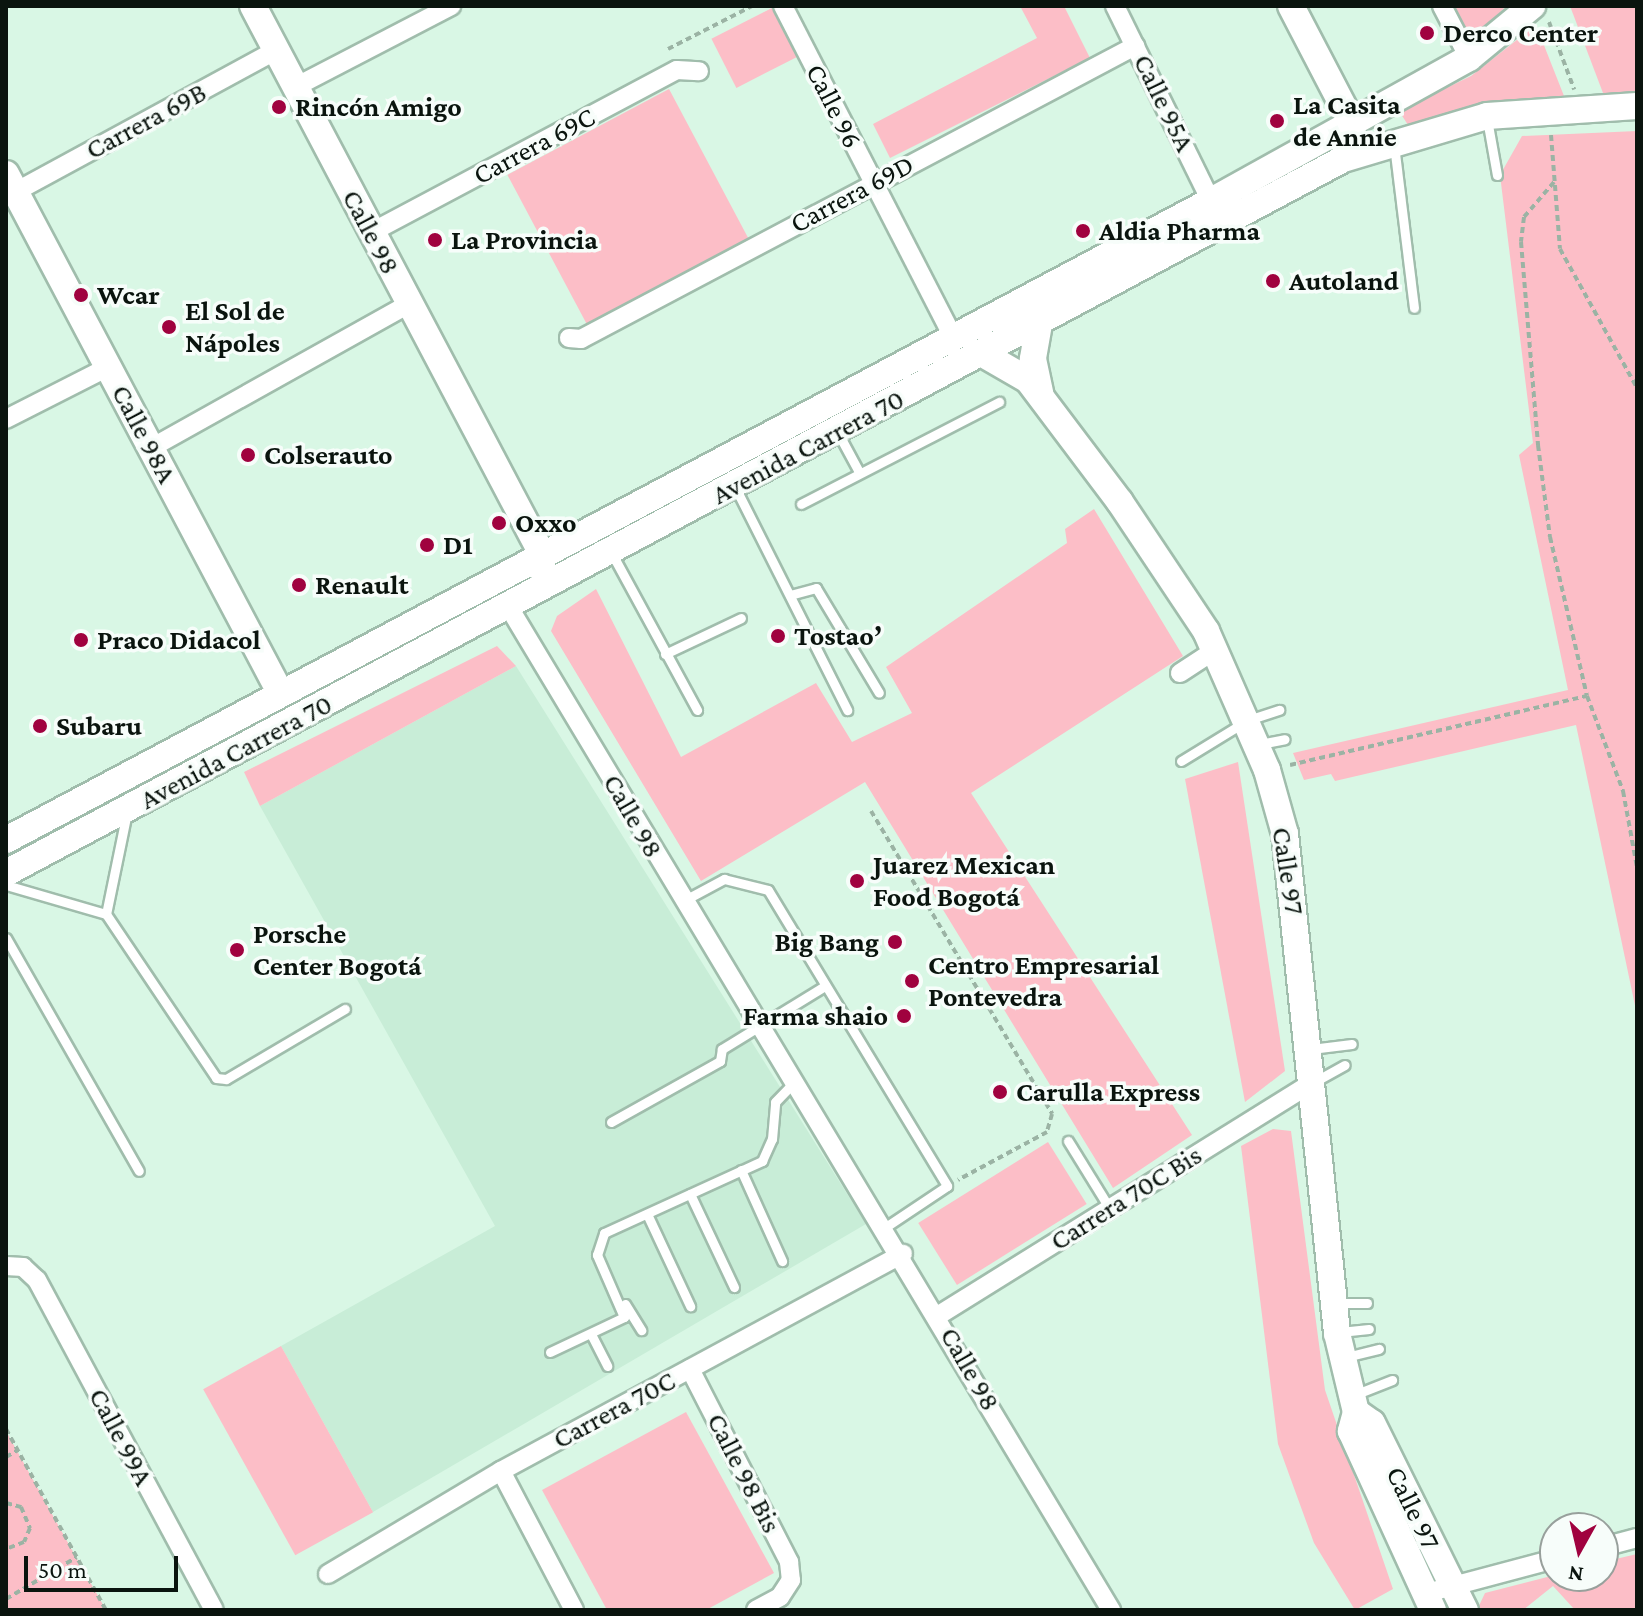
<!DOCTYPE html>
<meta charset="utf-8">
<style>
body{margin:0}
#map{position:relative;width:1643px;height:1616px;overflow:hidden;background:#d9f7e5;font-family:"Crimson Pro",serif}
div>[style]{position:absolute}
.built>*{inset:0;background:#c8edd7}
.green>*{inset:0;background:#fcbec7;transform-origin:0 0}
.path>*{height:4px;margin-top:-2px;transform-origin:0;background:repeating-linear-gradient(90deg,#9bb3a4 0 6px,transparent 0 10px)}
.roads{filter:drop-shadow(2px 0 #a0bdac) drop-shadow(-2px 0 #a0bdac) drop-shadow(0 2px #a0bdac) drop-shadow(0 -2px #a0bdac)}
.lane>*{height:9px;margin:-4.5px;padding:0 4.5px;transform-origin:4.5px;border-radius:4.5px;background:#fff}
.street>*{height:18px;margin:-9px;padding:0 9px;transform-origin:9px;border-radius:9px;background:#fff}
.secondary>*{height:26px;margin:-13px;padding:0 13px;transform-origin:13px;border-radius:13px;background:#fff}
.dots>*{width:22px;height:22px;translate:-50% -50%;box-sizing:border-box;border:4px solid #f7fdfa;border-radius:50%}
span{translate:-50% -50%;white-space:nowrap;text-align:center;line-height:1.15;-webkit-text-stroke:7px #f7fdfa;paint-order:stroke}
.poi-label{font-size:28px;color:#0a140e;font-weight:700}
.left{translate:0 -50%;text-align:left}
.right{translate:-100% -50%;text-align:right}
.street-label{font-size:28px;color:#0a140e}
.frame{position:absolute;inset:0;border:8px solid #0a140e;pointer-events:none}
.north{position:absolute;left:1539px;top:1512px;width:80px;height:80px;box-sizing:border-box;background:#f7fdfa;border:2px solid #98a09c;border-radius:50%;rotate:188deg;font-size:22px;font-weight:700;line-height:32px;text-align:center;color:#0a140e}
.north::after{content:'';display:block;margin:auto;width:28px;height:36px;background:#a0023f;clip-path:polygon(50% 0,100% 100%,50% 72%,0 100%)}
.scale{position:absolute;left:24px;top:1556px;width:154px;height:36px;box-sizing:border-box;border:4px solid #0a140e;border-top:0;padding-left:10px;font-size:24px;line-height:28px;white-space:nowrap;color:#0a140e;-webkit-text-stroke:6px #f7fdfa;paint-order:stroke}
</style>
<div id="map">
<div class="built">
<i style="clip-path:polygon(516px 666px,866px 1224px,373px 1512px,281px 1346px,495px 1226px,260px 806px)"></i>
</div>
<div class="green">
<i style="clip-path:polygon(1020px 6px,1064px 6px,1090px 58px,890px 158px,873px 124px,1037px 38px)"></i>
<i style="clip-path:polygon(1447px 6px,1506px 6px,1481px 33px,1465px 31px)"></i>
<i style="clip-path:polygon(1570px 6px,1637px 6px,1637px 93px,1603px 93px)"></i>
<i style="left:772px;top:8px;width:55px;height:68px;rotate:63deg"></i>
<i style="clip-path:polygon(1536px 25px,1564px 96px,1408px 125px,1399px 111px,1471px 76px)"></i>
<i style="left:669px;top:89px;width:174px;height:183px;rotate:62deg"></i>
<i style="clip-path:polygon(1637px 131px,1637px 1015px,1576px 725px,1335px 781px,1331px 774px,1304px 780px,1293px 753px,1568px 690px,1519px 455px,1533px 443px,1500px 175px,1522px 136px)"></i>
<i style="clip-path:polygon(1094px 509px,1183px 656px,971px 793px,1192px 1135px,1113px 1188px,865px 782px,701px 881px,551px 631px,557px 616px,596px 589px,681px 757px,816px 683px,852px 742px,912px 713px,886px 667px,1067px 543px,1065px 529px)"></i>
<i style="clip-path:polygon(497px 646px,516px 666px,260px 806px,244px 772px)"></i>
<i style="clip-path:polygon(1238px 762px,1285px 1071px,1245px 1102px,1185px 779px)"></i>
<i style="clip-path:polygon(1273px 1129px,1291px 1131px,1325px 1390px,1393px 1589px,1355px 1610px,1314px 1543px,1278px 1444px,1241px 1146px)"></i>
<i style="left:1048px;top:1142px;width:73px;height:153px;rotate:58deg"></i>
<i style="left:281px;top:1346px;width:190px;height:89px;rotate:61deg"></i>
<i style="clip-path:polygon(686px 1412px,774px 1573px,706px 1610px,607px 1610px,542px 1490px)"></i>
<i style="clip-path:polygon(6px 1431px,77px 1559px,106px 1610px,6px 1610px)"></i>
<i style="clip-path:polygon(1637px 1554px,1637px 1610px,1575px 1610px,1553px 1586px,1523px 1610px,1477px 1610px,1485px 1593px,1555px 1575px,1603px 1576px,1603px 1562px)"></i>
</div>
<div class="path">
<i style="left:1549px;top:22px;width:72px;rotate:69.5deg"></i>
<i style="left:668px;top:49px;width:94px;rotate:-27.1deg"></i>
<i style="left:1551px;top:135px;width:114px;rotate:85.5deg"></i>
<i style="left:1560px;top:249px;width:159px;rotate:61deg"></i>
<i style="left:1554px;top:182px;width:46px;rotate:130.6deg"></i>
<i style="left:1524px;top:217px;width:25px;rotate:97deg"></i>
<i style="left:1521px;top:242px;width:204px;rotate:85.2deg"></i>
<i style="left:1538px;top:445px;width:93px;rotate:82.6deg"></i>
<i style="left:1550px;top:537px;width:163px;rotate:76.9deg"></i>
<i style="left:1587px;top:696px;width:102px;rotate:69.2deg"></i>
<i style="left:1623px;top:791px;width:77px;rotate:79.6deg"></i>
<i style="left:1290px;top:765px;width:305px;rotate:-13.1deg"></i>
<i style="left:871px;top:811px;width:353px;rotate:59.1deg"></i>
<i style="left:1052px;top:1114px;width:19px;rotate:106deg"></i>
<i style="left:1047px;top:1132px;width:101px;rotate:151.7deg"></i>
<i style="left:6px;top:1429px;width:207px;rotate:61.1deg"></i>
<i style="left:6px;top:1457px;width:14px;rotate:-30deg"></i>
<i style="left:6px;top:1503px;width:16px;rotate:15deg"></i>
<i style="left:21px;top:1507px;width:23px;rotate:67deg"></i>
<i style="left:30px;top:1528px;width:15px;rotate:113deg"></i>
<i style="left:24px;top:1542px;width:19px;rotate:159deg"></i>
<i style="left:6px;top:1599px;width:82px;rotate:-30.6deg"></i>
</div>
<div class="roads">
<div class="lane">
<i style="left:1487px;top:119px;width:57px;rotate:79.9deg"></i>
<i style="left:1394px;top:145px;width:164px;rotate:83deg"></i>
<i style="left:838px;top:433px;width:44px;rotate:61.7deg"></i>
<i style="left:735px;top:487px;width:250px;rotate:63.3deg"></i>
<i style="left:801px;top:504px;width:223px;rotate:-27.3deg"></i>
<i style="left:611px;top:552px;width:180px;rotate:61.4deg"></i>
<i style="left:790px;top:595px;width:27px;rotate:-15deg"></i>
<i style="left:816px;top:588px;width:122px;rotate:59deg"></i>
<i style="left:665px;top:654px;width:84px;rotate:-25.3deg"></i>
<i style="left:1260px;top:744px;width:25px;rotate:-11deg"></i>
<i style="left:1181px;top:761px;width:79px;rotate:-31.5deg"></i>
<i style="left:1248px;top:720px;width:33px;rotate:-18deg"></i>
<i style="left:127px;top:812px;width:104px;rotate:101.6deg"></i>
<i style="left:106px;top:914px;width:197px;rotate:56.1deg"></i>
<i style="left:216px;top:1078px;width:10px;rotate:6deg"></i>
<i style="left:226px;top:1079px;width:138px;rotate:-30.5deg"></i>
<i style="left:6px;top:885px;width:104px;rotate:16.2deg"></i>
<i style="left:683px;top:901px;width:47px;rotate:-28.2deg"></i>
<i style="left:724px;top:879px;width:45px;rotate:14deg"></i>
<i style="left:768px;top:890px;width:346px;rotate:58.8deg"></i>
<i style="left:947px;top:1186px;width:72px;rotate:146.3deg"></i>
<i style="left:6px;top:938px;width:268px;rotate:60.3deg"></i>
<i style="left:1311px;top:1049px;width:41px;rotate:-7deg"></i>
<i style="left:1314px;top:1082px;width:35px;rotate:-29deg"></i>
<i style="left:611px;top:1122px;width:125px;rotate:-29.2deg"></i>
<i style="left:720px;top:1061px;width:12px;rotate:-81deg"></i>
<i style="left:722px;top:1049px;width:121px;rotate:-31.5deg"></i>
<i style="left:1068px;top:1141px;width:80px;rotate:58.3deg"></i>
<i style="left:741px;top:1170px;width:100px;rotate:65.7deg"></i>
<i style="left:690px;top:1194px;width:103px;rotate:64.7deg"></i>
<i style="left:647px;top:1214px;width:102px;rotate:64.9deg"></i>
<i style="left:1338px;top:1303px;width:29px"></i>
<i style="left:625px;top:1304px;width:31px;rotate:58deg"></i>
<i style="left:1340px;top:1332px;width:29px;rotate:-6deg"></i>
<i style="left:591px;top:1334px;width:36px;rotate:63deg"></i>
<i style="left:550px;top:1352px;width:82px;rotate:-25.3deg"></i>
<i style="left:624px;top:1317px;width:68px;rotate:-113.5deg"></i>
<i style="left:597px;top:1255px;width:23px;rotate:-72deg"></i>
<i style="left:604px;top:1233px;width:174px;rotate:-24.5deg"></i>
<i style="left:762px;top:1161px;width:24px;rotate:-66deg"></i>
<i style="left:772px;top:1139px;width:37px;rotate:-85deg"></i>
<i style="left:775px;top:1102px;width:29px;rotate:-46deg"></i>
<i style="left:1346px;top:1357px;width:34px;rotate:-14deg"></i>
<i style="left:1354px;top:1395px;width:41px;rotate:-21.5deg"></i>
</div>
<div class="street">
<i style="left:783px;top:6px;width:368px;rotate:62.8deg"></i>
<i style="left:1115px;top:6px;width:217px;rotate:63.8deg"></i>
<i style="left:1442px;top:6px;width:59px;rotate:62.6deg"></i>
<i style="left:295px;top:87px;width:176px;rotate:-27.4deg"></i>
<i style="left:15px;top:192px;width:297px;rotate:-28.5deg"></i>
<i style="left:372px;top:232px;width:345px;rotate:-28deg"></i>
<i style="left:677px;top:70px;width:22px;rotate:3deg"></i>
<i style="left:569px;top:338px;width:12px;rotate:5deg"></i>
<i style="left:581px;top:339px;width:627px;rotate:-27.87deg"></i>
<i style="left:6px;top:419px;width:114px;rotate:-27deg"></i>
<i style="left:151px;top:448px;width:295px;rotate:-29.2deg"></i>
<i style="left:510px;top:609px;width:1168px;rotate:59.02deg"></i>
<i style="left:1180px;top:673px;width:42px;rotate:-33.3deg"></i>
<i style="left:6px;top:1266px;width:17px;rotate:3deg"></i>
<i style="left:23px;top:1267px;width:19px;rotate:43deg"></i>
<i style="left:37px;top:1280px;width:374px;rotate:61.8deg"></i>
<i style="left:939px;top:1315px;width:441px;rotate:-31.9deg"></i>
<i style="left:690px;top:1369px;width:217px;rotate:62.8deg"></i>
<i style="left:789px;top:1562px;width:18px;rotate:84deg"></i>
<i style="left:791px;top:1580px;width:20px;rotate:123deg"></i>
<i style="left:780px;top:1597px;width:27px;rotate:152deg"></i>
<i style="left:501px;top:1471px;width:157px;rotate:62.3deg"></i>
<i style="left:1603px;top:1547px;width:35px;rotate:-15deg"></i>
<i style="left:328px;top:1574px;width:201px;rotate:-30.8deg"></i>
<i style="left:501px;top:1471px;width:457px;rotate:-28.4deg"></i>
<i style="left:1423px;top:1594px;width:137px;rotate:-14.9deg"></i>
</div>
<div class="secondary">
<i style="left:253px;top:6px;width:620px;rotate:62.19deg"></i>
<i style="left:542px;top:554px;width:16px;rotate:90deg"></i>
<i style="left:1291px;top:6px;width:132px;rotate:62.5deg"></i>
<i style="left:1352px;top:123px;width:18px;rotate:93deg"></i>
<i style="left:6px;top:174px;width:588px;rotate:62.13deg"></i>
<i style="left:1039px;top:324px;width:36px;rotate:100deg"></i>
<i style="left:1033px;top:359px;width:35px;rotate:78deg"></i>
<i style="left:983px;top:354px;width:52px;rotate:30deg"></i>
<i style="left:1028px;top:380px;width:153px;rotate:53deg"></i>
<i style="left:1120px;top:502px;width:155px;rotate:56.3deg"></i>
<i style="left:1206px;top:631px;width:152px;rotate:66.3deg"></i>
<i style="left:1267px;top:770px;width:66px;rotate:74.3deg"></i>
<i style="left:1285px;top:834px;width:502px;rotate:84.05deg"></i>
<i style="left:1337px;top:1333px;width:81px;rotate:76.5deg"></i>
<i style="left:1356px;top:1412px;width:20px;rotate:105deg"></i>
<i style="left:1351px;top:1431px;width:197px;rotate:65.4deg"></i>
<i style="left:6px;top:840px;width:1364px;rotate:-27.94deg"></i>
<i style="left:1211px;top:201px;width:295px;rotate:-29deg"></i>
<i style="left:1469px;top:58px;width:82px;rotate:-39.5deg"></i>
<i style="left:6px;top:873px;width:1516px;rotate:-28.1deg"></i>
<i style="left:1343px;top:159px;width:150px;rotate:-16.6deg"></i>
<i style="left:1487px;top:116px;width:150px;rotate:-3.8deg"></i>
<i style="left:1356px;top:1412px;width:19px;rotate:35deg"></i>
<i style="left:1372px;top:1423px;width:209px;rotate:63.6deg"></i>
</div>
</div>
<div class="dots">
<i style="left:1427px;top:33px;background:#a0023f"></i>
<i style="left:279px;top:107px;background:#a0023f"></i>
<i style="left:1277px;top:121px;background:#a0023f"></i>
<i style="left:1083px;top:231px;background:#a0023f"></i>
<i style="left:435px;top:240px;background:#a0023f"></i>
<i style="left:1273px;top:281px;background:#a0023f"></i>
<i style="left:81px;top:295px;background:#a0023f"></i>
<i style="left:169px;top:327px;background:#a0023f"></i>
<i style="left:248px;top:455px;background:#a0023f"></i>
<i style="left:499px;top:523px;background:#a0023f"></i>
<i style="left:427px;top:545px;background:#a0023f"></i>
<i style="left:299px;top:585px;background:#a0023f"></i>
<i style="left:778px;top:636px;background:#a0023f"></i>
<i style="left:81px;top:640px;background:#a0023f"></i>
<i style="left:40px;top:726px;background:#a0023f"></i>
<i style="left:857px;top:881px;background:#a0023f"></i>
<i style="left:895px;top:942px;background:#a0023f"></i>
<i style="left:237px;top:950px;background:#a0023f"></i>
<i style="left:912px;top:981px;background:#a0023f"></i>
<i style="left:904px;top:1016px;background:#a0023f"></i>
<i style="left:1000px;top:1092px;background:#a0023f"></i>
</div>
<div class="poi-label">
<span class="left" style="left:1443px;top:33px">Derco Center</span>
<span class="left" style="left:1293px;top:121px">La Casita<br>de Annie</span>
<span class="left" style="left:295px;top:107px">Rincón Amigo</span>
<span class="left" style="left:1099px;top:231px">Aldia Pharma</span>
<span class="left" style="left:451px;top:240px">La Provincia</span>
<span class="left" style="left:1289px;top:281px">Autoland</span>
<span class="left" style="left:97px;top:295px">Wcar</span>
<span class="left" style="left:185px;top:327px">El Sol de<br>Nápoles</span>
<span class="left" style="left:264px;top:455px">Colserauto</span>
<span class="left" style="left:515px;top:523px">Oxxo</span>
<span class="left" style="left:443px;top:545px">D1</span>
<span class="left" style="left:315px;top:585px">Renault</span>
<span class="left" style="left:794px;top:636px">Tostao’</span>
<span class="left" style="left:97px;top:640px">Praco Didacol</span>
<span class="left" style="left:56px;top:726px">Subaru</span>
<span class="left" style="left:873px;top:881px">Juarez Mexican<br>Food Bogotá</span>
<span class="left" style="left:253px;top:950px">Porsche<br>Center Bogotá</span>
<span class="right" style="left:879px;top:942px">Big Bang</span>
<span class="left" style="left:928px;top:981px">Centro Empresarial<br>Pontevedra</span>
<span class="right" style="left:888px;top:1016px">Farma shaio</span>
<span class="left" style="left:1016px;top:1092px">Carulla Express</span>
</div>
<div class="street-label">
<span style="left:1164px;top:103px;rotate:64deg">Calle 95A</span>
<span style="left:834px;top:106px;rotate:63deg">Calle 96</span>
<span style="left:146px;top:121px;rotate:-28deg">Carrera 69B</span>
<span style="left:534px;top:146px;rotate:-28deg">Carrera 69C</span>
<span style="left:852px;top:194px;rotate:-28deg">Carrera 69D</span>
<span style="left:371px;top:232px;rotate:62deg">Calle 98</span>
<span style="left:144px;top:434px;rotate:62deg">Calle 98A</span>
<span style="left:808px;top:447px;rotate:-28deg">Avenida Carrera 70</span>
<span style="left:236px;top:752px;rotate:-28deg">Avenida Carrera 70</span>
<span style="left:633px;top:816px;rotate:60deg">Calle 98</span>
<span style="left:1288px;top:871px;rotate:81deg">Calle 97</span>
<span style="left:1126px;top:1198px;rotate:-32deg">Carrera 70C Bis</span>
<span style="left:970px;top:1369px;rotate:60deg">Calle 98</span>
<span style="left:614px;top:1410px;rotate:-28deg">Carrera 70C</span>
<span style="left:121px;top:1437px;rotate:62deg">Calle 99A</span>
<span style="left:744px;top:1473px;rotate:63deg">Calle 98 Bis</span>
<span style="left:1413px;top:1508px;rotate:64deg">Calle 97</span>
</div>
<div class="frame"></div>
<div class="north">N</div>
<div class="scale">50 m</div>
</div>
